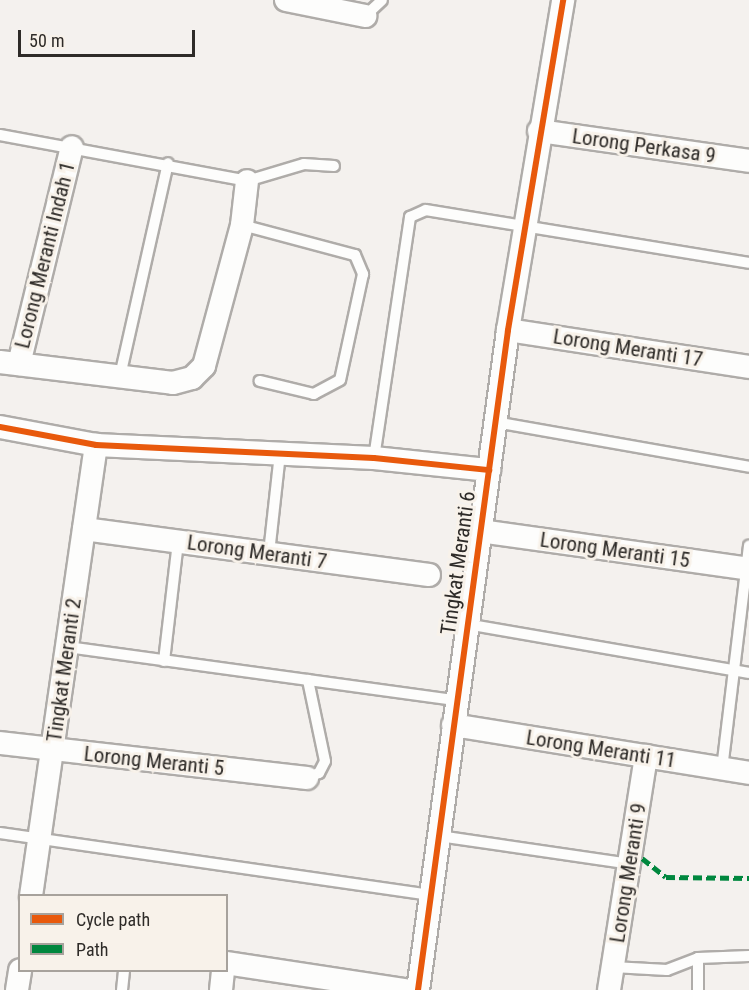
<!DOCTYPE html>
<style>
body{margin:0}
#map{position:relative;width:749px;height:990px;overflow:hidden;background:#f4f1ee;font-family:"Roboto Condensed",sans-serif}
div>[style]{position:absolute}
.roads{filter:drop-shadow(2px 0 #afaca9) drop-shadow(-2px 0 #afaca9) drop-shadow(0 2px #afaca9) drop-shadow(0 -2px #afaca9)}
.lane>*{height:10px;margin:-5px;padding:0 5px;transform-origin:5px;border-radius:5px;background:#fdfdfc}
.street>*{height:22px;margin:-11px;padding:0 11px;transform-origin:11px;border-radius:11px;background:#fdfdfc}
.quiet>*{height:4.5px;margin-top:-2.25px;transform-origin:0;background:repeating-linear-gradient(90deg,#00873e 0 9px,transparent 0 13.5px)}
.cycleway>*{height:6px;margin:-3px;padding:0 3px;transform-origin:3px;border-radius:3px;background:#e8590c}
span{translate:-50% -50%;white-space:nowrap;text-align:center;line-height:1.15;-webkit-text-stroke:6px #f8f2ea;paint-order:stroke}
.street-label{font-size:21px;color:#2e2b28}
.legend{position:absolute;left:18px;top:894px;width:210px;height:78px;box-sizing:border-box;background:#f8f2ea;border:2px solid #a7a29c;margin:0;padding:8px 10px;list-style:none;font-size:18px;color:#2e2b28}
.legend li{display:flex;align-items:center;gap:12px;height:30px}
.legend b{width:30px;border:2px solid #a7a29c}
.scale{position:absolute;left:18px;top:30px;width:177px;height:27px;box-sizing:border-box;border:3px solid #2e2b28;border-top:0;padding-left:8px;font-size:18px;line-height:21px;white-space:nowrap;color:#2e2b28;-webkit-text-stroke:4px #f8f2ea;paint-order:stroke}
</style>
<div id="map">
<div class="roads">
<div class="lane">
<i style="left:365px;top:16px;width:23px;rotate:-43deg"></i>
<i style="left:0;top:135px;width:251px;rotate:10.5deg"></i>
<i style="left:247px;top:181px;width:59px;rotate:-16.6deg"></i>
<i style="left:304px;top:164px;width:30px;rotate:4deg"></i>
<i style="left:242px;top:225px;width:117px;rotate:14.9deg"></i>
<i style="left:355px;top:255px;width:21px;rotate:67deg"></i>
<i style="left:363px;top:274px;width:108px;rotate:102.2deg"></i>
<i style="left:340px;top:380px;width:30px;rotate:152deg"></i>
<i style="left:314px;top:394px;width:56px;rotate:-166.5deg"></i>
<i style="left:120px;top:376px;width:218px;rotate:-77.3deg"></i>
<i style="left:495px;top:422px;width:258px;rotate:10deg"></i>
<i style="left:374px;top:458px;width:244px;rotate:-81.5deg"></i>
<i style="left:410px;top:217px;width:17px;rotate:-24deg"></i>
<i style="left:426px;top:210px;width:327px;rotate:9.3deg"></i>
<i style="left:269px;top:553px;width:101px;rotate:-83.7deg"></i>
<i style="left:466px;top:624px;width:287px;rotate:9.8deg"></i>
<i style="left:67px;top:647px;width:392px;rotate:7.8deg"></i>
<i style="left:164px;top:661px;width:121px;rotate:-83.3deg"></i>
<i style="left:722px;top:769px;width:225px;rotate:-83.1deg"></i>
<i style="left:307px;top:778px;width:13px;rotate:-23deg"></i>
<i style="left:319px;top:773px;width:13px;rotate:-63deg"></i>
<i style="left:325px;top:761px;width:83px;rotate:-101.9deg"></i>
<i style="left:0;top:833px;width:435px;rotate:8.2deg"></i>
<i style="left:439px;top:836px;width:193px;rotate:8.3deg"></i>
<i style="left:698px;top:958px;width:32px;rotate:90deg"></i>
<i style="left:613px;top:967px;width:54px;rotate:3.2deg"></i>
<i style="left:667px;top:970px;width:33px;rotate:-21deg"></i>
<i style="left:698px;top:958px;width:51px;rotate:-2.2deg"></i>
<i style="left:122px;top:990px;width:20px;rotate:-84deg"></i>
</div>
<div class="street">
<i style="left:286px;top:0;width:81px;rotate:11.4deg"></i>
<i style="left:539px;top:131px;width:212px;rotate:8.1deg"></i>
<i style="left:508px;top:330px;width:244px;rotate:8.7deg"></i>
<i style="left:0;top:362px;width:174px;rotate:6.9deg"></i>
<i style="left:173px;top:383px;width:20px;rotate:-15deg"></i>
<i style="left:192px;top:378px;width:17px;rotate:-45deg"></i>
<i style="left:204px;top:366px;width:146px;rotate:-74.9deg"></i>
<i style="left:242px;top:225px;width:44px;rotate:-83.5deg"></i>
<i style="left:19px;top:364px;width:223px;rotate:-76.3deg"></i>
<i style="left:0;top:427px;width:98px;rotate:10.6deg"></i>
<i style="left:96px;top:445px;width:278px;rotate:2.7deg"></i>
<i style="left:374px;top:458px;width:116px;rotate:6deg"></i>
<i style="left:84px;top:529px;width:348px;rotate:7.6deg"></i>
<i style="left:480px;top:531px;width:272px;rotate:8deg"></i>
<i style="left:453px;top:725px;width:300px;rotate:9.2deg"></i>
<i style="left:0;top:743px;width:309px;rotate:6.5deg"></i>
<i style="left:31px;top:896px;width:456px;rotate:-81.8deg"></i>
<i style="left:226px;top:963px;width:181px;rotate:8.6deg"></i>
<i style="left:17px;top:990px;width:20px;rotate:-81deg"></i>
<i style="left:221px;top:990px;width:20px;rotate:-84deg"></i>
<i style="left:418px;top:990px;width:666px;rotate:-82.23deg"></i>
<i style="left:508px;top:330px;width:335px;rotate:-80.5deg"></i>
<i style="left:609px;top:990px;width:237px;rotate:-81deg"></i>
</div>
</div>
<div class="quiet">
<i style="left:632px;top:850px;width:43px;rotate:38.5deg"></i>
<i style="left:666px;top:877px;width:83px;rotate:0.7deg"></i>
</div>
<div class="cycleway">
<i style="left:0;top:427px;width:98px;rotate:10.6deg"></i>
<i style="left:96px;top:445px;width:278px;rotate:2.7deg"></i>
<i style="left:374px;top:458px;width:116px;rotate:6deg"></i>
<i style="left:418px;top:990px;width:666px;rotate:-82.23deg"></i>
<i style="left:508px;top:330px;width:335px;rotate:-80.5deg"></i>
</div>
<div class="street-label">
<span style="left:644px;top:146px;rotate:8deg">Lorong Perkasa 9</span>
<span style="left:45px;top:255px;rotate:-76deg">Lorong Meranti Indah 1</span>
<span style="left:628px;top:348px;rotate:9deg">Lorong Meranti 17</span>
<span style="left:615px;top:550px;rotate:8deg">Lorong Meranti 15</span>
<span style="left:257px;top:552px;rotate:8deg">Lorong Meranti 7</span>
<span style="left:458px;top:563px;rotate:-82deg">Tingkat Meranti 6</span>
<span style="left:64px;top:670px;rotate:-82deg">Tingkat Meranti 2</span>
<span style="left:601px;top:749px;rotate:9deg">Lorong Meranti 11</span>
<span style="left:154px;top:761px;rotate:6deg">Lorong Meranti 5</span>
<span style="left:628px;top:873px;rotate:-81deg">Lorong Meranti 9</span>
</div>
<ul class="legend">
<li><b style="height:8px;background:#e8590c"></b>Cycle path</li>
<li><b style="height:8px;background:#00873e"></b>Path</li>
</ul>
<div class="scale">50 m</div>
</div>
